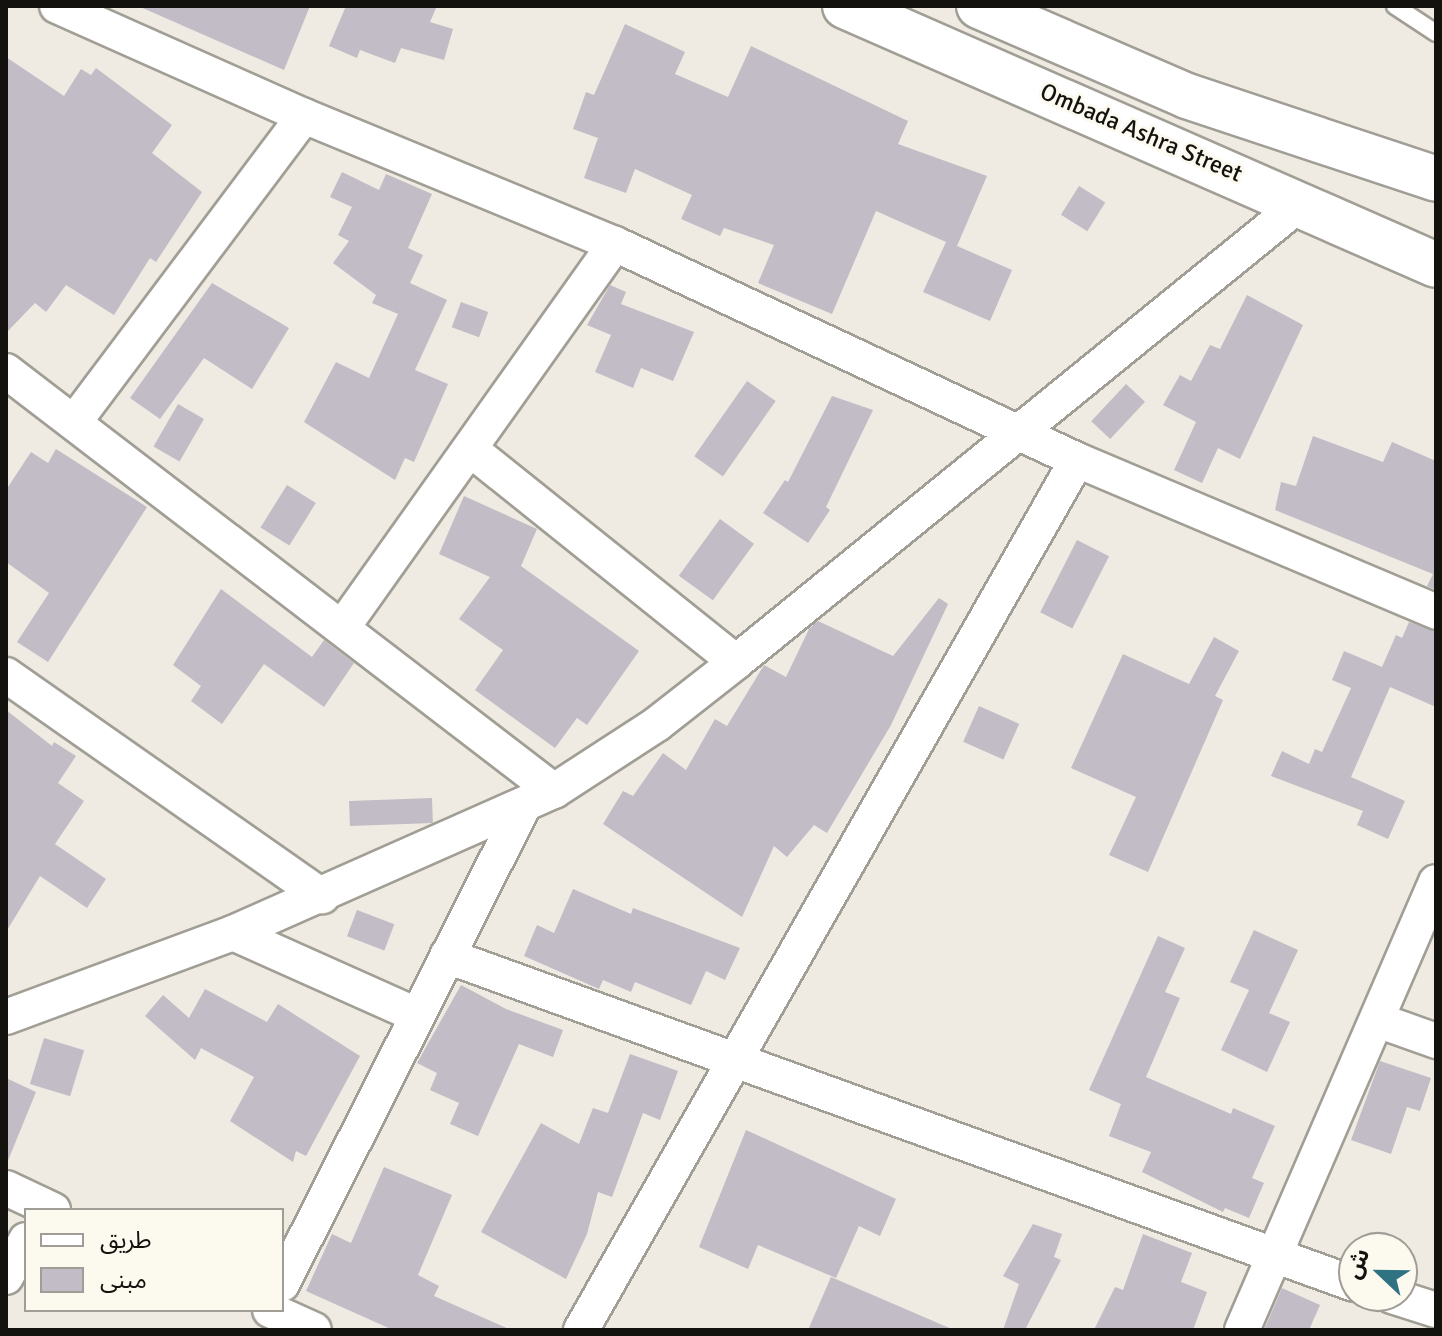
<!DOCTYPE html>
<meta charset="utf-8">
<style>
body{margin:0}
#map{position:relative;width:1442px;height:1336px;overflow:hidden;background:#efebe2;font-family:Signika,"Noto Sans Arabic",sans-serif}
div>[style]{position:absolute}
.building>*{inset:0;background:#c1bcc5;transform-origin:0 0}
.roads{filter:drop-shadow(2px 0 #a19e95) drop-shadow(-2px 0 #a19e95) drop-shadow(0 2px #a19e95) drop-shadow(0 -2px #a19e95)}
.service>*{height:16px;margin:-8px;padding:0 8px;transform-origin:8px;border-radius:8px;background:#fff}
.minor>*{height:34px;margin:-17px;padding:0 17px;transform-origin:17px;border-radius:17px;background:#fff}
.secondary>*{height:44px;margin:-22px;padding:0 22px;transform-origin:22px;border-radius:22px;background:#fff}
span{translate:-50% -50%;white-space:nowrap;text-align:center;line-height:1.15;-webkit-text-stroke:6px #fcf9ef;paint-order:stroke}
.street-label{font-size:24px;color:#13120f}
.frame{position:absolute;inset:0;border:8px solid #13120f;pointer-events:none}
.legend{position:absolute;left:24px;top:1208px;width:260px;height:104px;box-sizing:border-box;background:#fcf9ef;border:2px solid #9f9d95;margin:0;padding:10px 14px;list-style:none;font-size:24px;color:#13120f}
.legend li{display:flex;align-items:center;gap:16px;height:40px}
.legend b{width:40px;border:2px solid #9f9d95}
.north{position:absolute;left:1338px;top:1232px;width:80px;height:80px;box-sizing:border-box;background:#fcf9ef;border:2px solid #9f9d95;border-radius:50%;rotate:292deg;font-size:22px;font-weight:700;line-height:32px;text-align:center;color:#13120f}
.north::after{content:'';display:block;margin:auto;width:28px;height:36px;background:#2f7383;clip-path:polygon(50% 0,100% 100%,50% 72%,0 100%)}
</style>
<div id="map">
<div class="building">
<i style="clip-path:polygon(138px 6px,310px 6px,284px 70px)"></i>
<i style="clip-path:polygon(346px 6px,437px 6px,430px 22px,453px 29px,444px 60px,401px 48px,395px 63px,360px 50px,357px 58px,329px 46px)"></i>
<i style="clip-path:polygon(625px 24px,685px 52px,675px 74px,728px 97px,751px 46px,908px 121px,898px 144px,987px 176px,957px 246px,1012px 270px,990px 321px,923px 292px,946px 242px,876px 211px,832px 314px,758px 283px,774px 245px,724px 228px,720px 236px,681px 219px,692px 195px,635px 169px,626px 193px,584px 178px,598px 138px,573px 129px,586px 92px,594px 95px)"></i>
<i style="clip-path:polygon(6px 57px,64px 96px,81px 69px,91px 75px,96px 68px,172px 125px,152px 153px,202px 192px,156px 262px,150px 258px,114px 315px,66px 285px,46px 312px,35px 303px,6px 333px)"></i>
<i style="clip-path:polygon(342px 172px,379px 190px,386px 174px,432px 194px,408px 248px,423px 255px,410px 283px,447px 300px,415px 370px,448px 384px,414px 462px,405px 458px,395px 480px,304px 422px,336px 362px,369px 378px,398px 314px,372px 303px,376px 295px,333px 263px,349px 241px,338px 235px,352px 207px,330px 197px)"></i>
<i style="left:1079px;top:186px;width:31px;height:34px;rotate:32deg"></i>
<i style="clip-path:polygon(212px 283px,289px 328px,252px 389px,204px 358px,160px 419px,130px 398px)"></i>
<i style="clip-path:polygon(610px 285px,626px 292px,621px 304px,694px 332px,673px 381px,641px 368px,633px 388px,595px 372px,611px 335px,587px 325px)"></i>
<i style="clip-path:polygon(1247px 295px,1303px 325px,1240px 459px,1218px 448px,1202px 483px,1174px 470px,1196px 422px,1163px 405px,1180px 375px,1191px 381px,1210px 345px,1220px 349px)"></i>
<i style="left:461px;top:302px;width:29px;height:27px;rotate:20deg"></i>
<i style="left:747px;top:381px;width:35px;height:92px;rotate:35deg"></i>
<i style="left:1126px;top:384px;width:26px;height:51px;rotate:43deg"></i>
<i style="clip-path:polygon(832px 396px,873px 410px,826px 507px,830px 510px,808px 543px,763px 513px,785px 480px,788px 482px)"></i>
<i style="left:178px;top:404px;width:30px;height:49px;rotate:30deg"></i>
<i style="clip-path:polygon(1313px 436px,1383px 462px,1392px 442px,1436px 461px,1436px 590px,1427px 586px,1433px 574px,1275px 510px,1281px 482px,1296px 486px)"></i>
<i style="clip-path:polygon(56px 449px,147px 507px,48px 662px,17px 642px,49px 593px,6px 562px,6px 490px,31px 452px,48px 463px)"></i>
<i style="left:287px;top:485px;width:34px;height:50px;rotate:32deg"></i>
<i style="clip-path:polygon(464px 496px,537px 529px,521px 566px,639px 651px,587px 725px,577px 718px,555px 748px,475px 690px,503px 650px,459px 619px,490px 577px,439px 554px)"></i>
<i style="left:720px;top:519px;width:42px;height:70px;rotate:36deg"></i>
<i style="left:1077px;top:540px;width:36px;height:81px;rotate:27deg"></i>
<i style="clip-path:polygon(221px 589px,312px 657px,324px 640px,354px 663px,324px 707px,264px 664px,222px 724px,191px 701px,201px 686px,173px 665px)"></i>
<i style="clip-path:polygon(939px 598px,948px 604px,891px 725px,827px 833px,814px 825px,787px 857px,774px 846px,742px 917px,603px 824px,623px 791px,633px 796px,663px 753px,686px 770px,715px 719px,727px 726px,764px 665px,786px 677px,809px 629px,818px 621px,893px 656px)"></i>
<i style="clip-path:polygon(1409px 622px,1436px 632px,1436px 707px,1390px 687px,1351px 777px,1405px 801px,1388px 839px,1357px 825px,1363px 811px,1271px 776px,1282px 751px,1309px 764px,1315px 749px,1322px 752px,1351px 688px,1332px 680px,1344px 651px,1382px 667px,1396px 635px,1402px 638px)"></i>
<i style="clip-path:polygon(1214px 637px,1239px 651px,1215px 696px,1223px 700px,1148px 872px,1109px 855px,1136px 797px,1071px 768px,1123px 654px,1189px 684px)"></i>
<i style="left:979px;top:706px;width:44px;height:39px;rotate:24deg"></i>
<i style="clip-path:polygon(6px 710px,52px 746px,54px 742px,76px 756px,58px 783px,84px 801px,55px 844px,106px 879px,87px 908px,40px 876px,6px 932px)"></i>
<i style="left:432px;top:798px;width:25px;height:83px;rotate:88deg"></i>
<i style="clip-path:polygon(573px 889px,631px 914px,633px 908px,740px 948px,725px 980px,706px 971px,691px 1005px,635px 982px,631px 992px,603px 980px,599px 989px,524px 956px,537px 925px,554px 933px)"></i>
<i style="left:357px;top:910px;width:40px;height:28px;rotate:21deg"></i>
<i style="clip-path:polygon(1254px 930px,1298px 950px,1269px 1013px,1290px 1022px,1267px 1072px,1221px 1050px,1249px 990px,1230px 982px)"></i>
<i style="clip-path:polygon(1158px 936px,1185px 948px,1165px 992px,1180px 998px,1146px 1077px,1231px 1114px,1233px 1108px,1275px 1126px,1252px 1178px,1264px 1183px,1249px 1218px,1225px 1208px,1223px 1212px,1142px 1172px,1151px 1152px,1109px 1136px,1121px 1104px,1089px 1090px)"></i>
<i style="clip-path:polygon(461px 985px,506px 1009px,563px 1030px,553px 1057px,519px 1044px,478px 1136px,450px 1124px,459px 1103px,430px 1090px,437px 1073px,417px 1063px)"></i>
<i style="clip-path:polygon(205px 989px,267px 1022px,278px 1004px,360px 1056px,306px 1156px,296px 1151px,293px 1162px,230px 1121px,254px 1077px,201px 1048px,195px 1060px,145px 1016px,163px 995px,189px 1018px)"></i>
<i style="left:44px;top:1038px;width:42px;height:48px;rotate:17deg"></i>
<i style="clip-path:polygon(630px 1054px,678px 1071px,660px 1120px,643px 1113px,612px 1197px,598px 1192px,587px 1234px,566px 1279px,481px 1232px,541px 1123px,579px 1144px,593px 1108px,608px 1113px)"></i>
<i style="clip-path:polygon(1380px 1061px,1431px 1078px,1420px 1111px,1407px 1107px,1391px 1154px,1351px 1140px)"></i>
<i style="clip-path:polygon(6px 1078px,36px 1092px,7px 1163px,6px 1163px)"></i>
<i style="clip-path:polygon(746px 1130px,896px 1199px,880px 1236px,859px 1226px,836px 1278px,758px 1245px,748px 1269px,699px 1247px)"></i>
<i style="clip-path:polygon(384px 1167px,452px 1195px,418px 1275px,439px 1286px,434px 1296px,511px 1330px,393px 1330px,306px 1291px,332px 1234px,351px 1243px)"></i>
<i style="clip-path:polygon(1033px 1224px,1062px 1234px,1054px 1257px,1061px 1260px,1025px 1330px,1003px 1330px,1019px 1284px,1003px 1276px)"></i>
<i style="clip-path:polygon(1143px 1234px,1192px 1253px,1181px 1282px,1207px 1292px,1193px 1330px,1094px 1330px,1115px 1287px,1123px 1290px)"></i>
<i style="clip-path:polygon(831px 1277px,954px 1330px,808px 1330px)"></i>
<i style="clip-path:polygon(1282px 1288px,1320px 1305px,1309px 1330px,1264px 1330px)"></i>
</div>
<div class="roads">
<div class="service">
<i style="left:1395px;top:6px;width:49px;rotate:33.4deg"></i>
</div>
<div class="minor">
<i style="left:57px;top:6px;width:270px;rotate:24deg"></i>
<i style="left:304px;top:116px;width:336px;rotate:22.4deg"></i>
<i style="left:615px;top:244px;width:510px;rotate:25.06deg"></i>
<i style="left:1077px;top:460px;width:390px;rotate:22.9deg"></i>
<i style="left:6px;top:371px;width:690px;rotate:37.47deg"></i>
<i style="left:75px;top:421px;width:381px;rotate:-53.1deg"></i>
<i style="left:470px;top:449px;width:341px;rotate:38.7deg"></i>
<i style="left:342px;top:628px;width:471px;rotate:-54.6deg"></i>
<i style="left:6px;top:675px;width:386px;rotate:35deg"></i>
<i style="left:233px;top:933px;width:201px;rotate:24.1deg"></i>
<i style="left:447px;top:956px;width:964px;rotate:19.88deg"></i>
<i style="left:6px;top:1017px;width:242px;rotate:-20.3deg"></i>
<i style="left:233px;top:933px;width:351px;rotate:-23.9deg"></i>
<i style="left:554px;top:791px;width:123px;rotate:-33deg"></i>
<i style="left:657px;top:724px;width:100px;rotate:-38.1deg"></i>
<i style="left:736px;top:662px;width:729px;rotate:-39.1deg"></i>
<i style="left:1377px;top:1020px;width:63px;rotate:19.6deg"></i>
<i style="left:6px;top:1188px;width:52px;rotate:25.1deg"></i>
<i style="left:6px;top:1277px;width:42px;rotate:-61.6deg"></i>
<i style="left:282px;top:1284px;width:532px;rotate:-63.19deg"></i>
<i style="left:1392px;top:1296px;width:46px;rotate:17.7deg"></i>
<i style="left:270px;top:1310px;width:48px;rotate:24.4deg"></i>
<i style="left:581px;top:1330px;width:1001px;rotate:-60.31deg"></i>
<i style="left:1242px;top:1330px;width:488px;rotate:-66.6deg"></i>
</div>
<div class="secondary">
<i style="left:845px;top:6px;width:645px;rotate:23.66deg"></i>
<i style="left:979px;top:6px;width:227px;rotate:23.4deg"></i>
<i style="left:1187px;top:96px;width:262px;rotate:18.4deg"></i>
</div>
</div>
<div class="street-label">
<span style="left:1141px;top:133px;rotate:23deg">Ombada Ashra Street</span>
</div>
<div class="frame"></div>
<ul class="legend">
<li><b style="height:10px;background:#fff"></b>طريق</li>
<li><b style="height:22px;background:#c1bcc5"></b>مبنى</li>
</ul>
<div class="north">ش</div>
</div>
